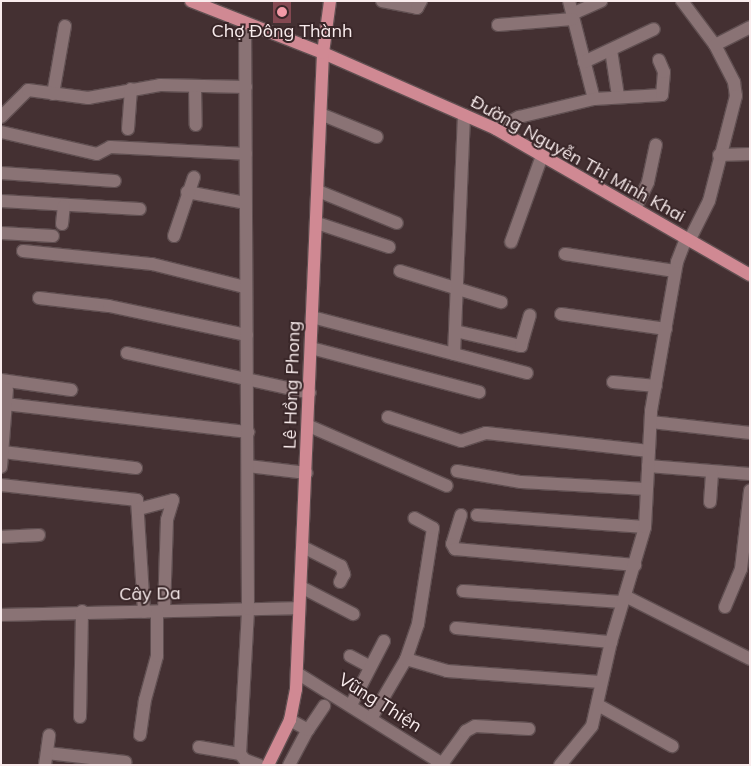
<!DOCTYPE html>
<meta charset="utf-8">
<style>
body{margin:0}
#map{position:relative;width:751px;height:766px;overflow:hidden;background:#443032;font-family:Mulish,sans-serif}
div>[style]{position:absolute}
.building>*{inset:0;background:#844851;transform-origin:0 0}
.roads{filter:drop-shadow(1px 0 #604f51) drop-shadow(-1px 0 #604f51) drop-shadow(0 1px #604f51) drop-shadow(0 -1px #604f51)}
.minor>*{height:12px;margin:-6px;padding:0 6px;transform-origin:6px;border-radius:6px;background:#8a7375}
.major>*{height:12px;margin:-6px;padding:0 6px;transform-origin:6px;border-radius:6px;background:#d08993}
.dots>*{width:14px;height:14px;translate:-50% -50%;box-sizing:border-box;border:2px solid #392628;border-radius:50%}
span{translate:-50% -50%;white-space:nowrap;text-align:center;line-height:1.15;-webkit-text-stroke:4px #392628;paint-order:stroke}
.poi-label{font-size:18px;color:#f9eced}
.street-label{font-size:18px;color:#f9eced}
.frame{position:absolute;inset:0;border:2px solid #f9eced;pointer-events:none}
</style>
<div id="map">
<div class="building">
<i style="left:273px;top:1px;width:18px;height:22px"></i>
</div>
<div class="roads">
<div class="minor">
<i style="left:382px;top:1px;width:36px;rotate:11deg"></i>
<i style="left:417px;top:8px;width:8px;rotate:-60deg"></i>
<i style="left:569px;top:1px;width:101px;rotate:75.7deg"></i>
<i style="left:682px;top:1px;width:55px;rotate:53.1deg"></i>
<i style="left:715px;top:45px;width:42px;rotate:62.8deg"></i>
<i style="left:734px;top:82px;width:14px;rotate:82deg"></i>
<i style="left:736px;top:96px;width:108px;rotate:104.4deg"></i>
<i style="left:709px;top:201px;width:45px;rotate:116.6deg"></i>
<i style="left:572px;top:14px;width:32px;rotate:-24deg"></i>
<i style="left:498px;top:25px;width:75px;rotate:-4.6deg"></i>
<i style="left:715px;top:45px;width:39px;rotate:-27deg"></i>
<i style="left:611px;top:50px;width:47px;rotate:81.3deg"></i>
<i style="left:584px;top:62px;width:77px;rotate:-25.2deg"></i>
<i style="left:195px;top:86px;width:39px;rotate:89deg"></i>
<i style="left:53px;top:94px;width:69px;rotate:-80deg"></i>
<i style="left:323px;top:115px;width:58px;rotate:22.2deg"></i>
<i style="left:1px;top:117px;width:38px;rotate:-45deg"></i>
<i style="left:28px;top:90px;width:61px;rotate:7.6deg"></i>
<i style="left:88px;top:98px;width:73px;rotate:-10.2deg"></i>
<i style="left:160px;top:85px;width:86px;rotate:1.3deg"></i>
<i style="left:128px;top:129px;width:40px;rotate:-85.7deg"></i>
<i style="left:496px;top:129px;width:26px;rotate:-28deg"></i>
<i style="left:519px;top:117px;width:77px;rotate:-13.5deg"></i>
<i style="left:594px;top:99px;width:68px;rotate:-3.4deg"></i>
<i style="left:662px;top:95px;width:23px;rotate:-85deg"></i>
<i style="left:664px;top:72px;width:13px;rotate:-113deg"></i>
<i style="left:1px;top:132px;width:98px;rotate:12.9deg"></i>
<i style="left:97px;top:154px;width:15px;rotate:-28deg"></i>
<i style="left:110px;top:147px;width:136px;rotate:2.9deg"></i>
<i style="left:719px;top:155px;width:31px;rotate:-2deg"></i>
<i style="left:1px;top:173px;width:114px;rotate:4deg"></i>
<i style="left:318px;top:191px;width:85px;rotate:22.1deg"></i>
<i style="left:187px;top:192px;width:59px;rotate:10.7deg"></i>
<i style="left:1px;top:201px;width:139px;rotate:3.3deg"></i>
<i style="left:635px;top:209px;width:30px;rotate:-64deg"></i>
<i style="left:648px;top:182px;width:38px;rotate:-78deg"></i>
<i style="left:317px;top:223px;width:76px;rotate:18.4deg"></i>
<i style="left:62px;top:224px;width:18px;rotate:-84deg"></i>
<i style="left:1px;top:233px;width:52px;rotate:3.3deg"></i>
<i style="left:174px;top:236px;width:62px;rotate:-71.3deg"></i>
<i style="left:511px;top:242px;width:91px;rotate:-70.2deg"></i>
<i style="left:23px;top:251px;width:130px;rotate:5.8deg"></i>
<i style="left:152px;top:264px;width:96px;rotate:13.9deg"></i>
<i style="left:565px;top:254px;width:111px;rotate:8.8deg"></i>
<i style="left:400px;top:271px;width:106px;rotate:17.1deg"></i>
<i style="left:39px;top:298px;width:70px;rotate:6.5deg"></i>
<i style="left:109px;top:306px;width:141px;rotate:11.9deg"></i>
<i style="left:561px;top:314px;width:106px;rotate:8.1deg"></i>
<i style="left:312px;top:317px;width:222px;rotate:14.6deg"></i>
<i style="left:455px;top:331px;width:68px;rotate:12.8deg"></i>
<i style="left:521px;top:346px;width:32px;rotate:-74deg"></i>
<i style="left:311px;top:348px;width:174px;rotate:14.7deg"></i>
<i style="left:127px;top:353px;width:187px;rotate:12.3deg"></i>
<i style="left:454px;top:354px;width:239px;rotate:-87.6deg"></i>
<i style="left:1px;top:380px;width:71px;rotate:8.1deg"></i>
<i style="left:613px;top:382px;width:43px;rotate:5.3deg"></i>
<i style="left:5px;top:404px;width:245px;rotate:6.6deg"></i>
<i style="left:388px;top:417px;width:77px;rotate:18.2deg"></i>
<i style="left:461px;top:441px;width:26px;rotate:-18deg"></i>
<i style="left:486px;top:433px;width:164px;rotate:6.3deg"></i>
<i style="left:651px;top:422px;width:100px;rotate:6.3deg"></i>
<i style="left:309px;top:426px;width:150px;rotate:23.5deg"></i>
<i style="left:3px;top:452px;width:134px;rotate:6.9deg"></i>
<i style="left:248px;top:466px;width:59px;rotate:6.8deg"></i>
<i style="left:648px;top:466px;width:102px;rotate:4.5deg"></i>
<i style="left:1px;top:467px;width:78px;rotate:-85.6deg"></i>
<i style="left:457px;top:471px;width:65px;rotate:9.8deg"></i>
<i style="left:521px;top:482px;width:126px;rotate:3.2deg"></i>
<i style="left:1px;top:485px;width:137px;rotate:6.3deg"></i>
<i style="left:137px;top:500px;width:112px;rotate:86.4deg"></i>
<i style="left:710px;top:502px;width:30px;rotate:-86deg"></i>
<i style="left:139px;top:509px;width:35px;rotate:-15deg"></i>
<i style="left:173px;top:500px;width:21px;rotate:107deg"></i>
<i style="left:167px;top:520px;width:91px;rotate:91.9deg"></i>
<i style="left:461px;top:515px;width:30px;rotate:107deg"></i>
<i style="left:452px;top:544px;width:6px;rotate:59deg"></i>
<i style="left:455px;top:549px;width:181px;rotate:5.1deg"></i>
<i style="left:477px;top:515px;width:168px;rotate:4.1deg"></i>
<i style="left:1px;top:537px;width:38px;rotate:-3deg"></i>
<i style="left:303px;top:547px;width:42px;rotate:26.6deg"></i>
<i style="left:341px;top:566px;width:9px;rotate:69deg"></i>
<i style="left:344px;top:574px;width:9px;rotate:117deg"></i>
<i style="left:301px;top:587px;width:59px;rotate:27.4deg"></i>
<i style="left:463px;top:591px;width:159px;rotate:4deg"></i>
<i style="left:625px;top:596px;width:140px;rotate:26.7deg"></i>
<i style="left:725px;top:607px;width:41px;rotate:-67.2deg"></i>
<i style="left:741px;top:569px;width:79px;rotate:-83.4deg"></i>
<i style="left:1px;top:615px;width:298px;rotate:-1.3deg"></i>
<i style="left:456px;top:628px;width:156px;rotate:5.2deg"></i>
<i style="left:350px;top:656px;width:21px;rotate:28deg"></i>
<i style="left:406px;top:659px;width:43px;rotate:16.3deg"></i>
<i style="left:447px;top:671px;width:154px;rotate:4.1deg"></i>
<i style="left:297px;top:673px;width:173px;rotate:32deg"></i>
<i style="left:351px;top:705px;width:72px;rotate:-62.7deg"></i>
<i style="left:598px;top:705px;width:85px;rotate:29deg"></i>
<i style="left:80px;top:717px;width:106px;rotate:-88.9deg"></i>
<i style="left:372px;top:717px;width:67px;rotate:-59.6deg"></i>
<i style="left:406px;top:659px;width:37px;rotate:-71deg"></i>
<i style="left:418px;top:624px;width:97px;rotate:-81.1deg"></i>
<i style="left:433px;top:528px;width:21px;rotate:-152deg"></i>
<i style="left:308px;top:730px;width:29px;rotate:-56deg"></i>
<i style="left:140px;top:735px;width:35px;rotate:-82deg"></i>
<i style="left:145px;top:700px;width:46px;rotate:-74.7deg"></i>
<i style="left:157px;top:656px;width:44px;rotate:-90deg"></i>
<i style="left:199px;top:747px;width:42px;rotate:9.7deg"></i>
<i style="left:240px;top:754px;width:8px;rotate:50deg"></i>
<i style="left:245px;top:760px;width:15px;rotate:20deg"></i>
<i style="left:47px;top:753px;width:79px;rotate:6.6deg"></i>
<i style="left:240px;top:754px;width:145px;rotate:-86.8deg"></i>
<i style="left:248px;top:609px;width:585px;rotate:-90.29deg"></i>
<i style="left:442px;top:764px;width:41px;rotate:-54deg"></i>
<i style="left:466px;top:731px;width:10px;rotate:-29deg"></i>
<i style="left:475px;top:726px;width:54px;rotate:3.2deg"></i>
<i style="left:45px;top:765px;width:30px;rotate:-82deg"></i>
<i style="left:289px;top:765px;width:40px;rotate:-62deg"></i>
<i style="left:308px;top:730px;width:21px;rotate:-151deg"></i>
<i style="left:560px;top:765px;width:50px;rotate:-50.6deg"></i>
<i style="left:592px;top:726px;width:86px;rotate:-77.3deg"></i>
<i style="left:611px;top:642px;width:120px;rotate:-73.5deg"></i>
<i style="left:645px;top:527px;width:116px;rotate:-87deg"></i>
<i style="left:651px;top:411px;width:151px;rotate:-80.1deg"></i>
<i style="left:677px;top:262px;width:25px;rotate:-69deg"></i>
</div>
<div class="major">
<i style="left:191px;top:1px;width:142px;rotate:21.5deg"></i>
<i style="left:323px;top:53px;width:189px;rotate:23.7deg"></i>
<i style="left:496px;top:129px;width:293px;rotate:29.9deg"></i>
<i style="left:268px;top:765px;width:50px;rotate:-63.9deg"></i>
<i style="left:290px;top:720px;width:32px;rotate:-79deg"></i>
<i style="left:296px;top:689px;width:637px;rotate:-87.57deg"></i>
<i style="left:323px;top:53px;width:52px;rotate:-82.3deg"></i>
</div>
</div>
<div class="dots">
<i style="left:282px;top:12px;background:#f39aa7"></i>
</div>
<div class="poi-label">
<span style="left:282px;top:31px">Chợ Đông Thành</span>
</div>
<div class="street-label">
<span style="left:578px;top:159px;rotate:29deg">Đường Nguyễn Thị Minh Khai</span>
<span style="left:292px;top:385px;rotate:-88deg">Lê Hồng Phong</span>
<span style="left:150px;top:594px;rotate:-1deg">Cây Da</span>
<span style="left:380px;top:703px;rotate:32deg">Vũng Thiện</span>
</div>
<div class="frame"></div>
</div>
